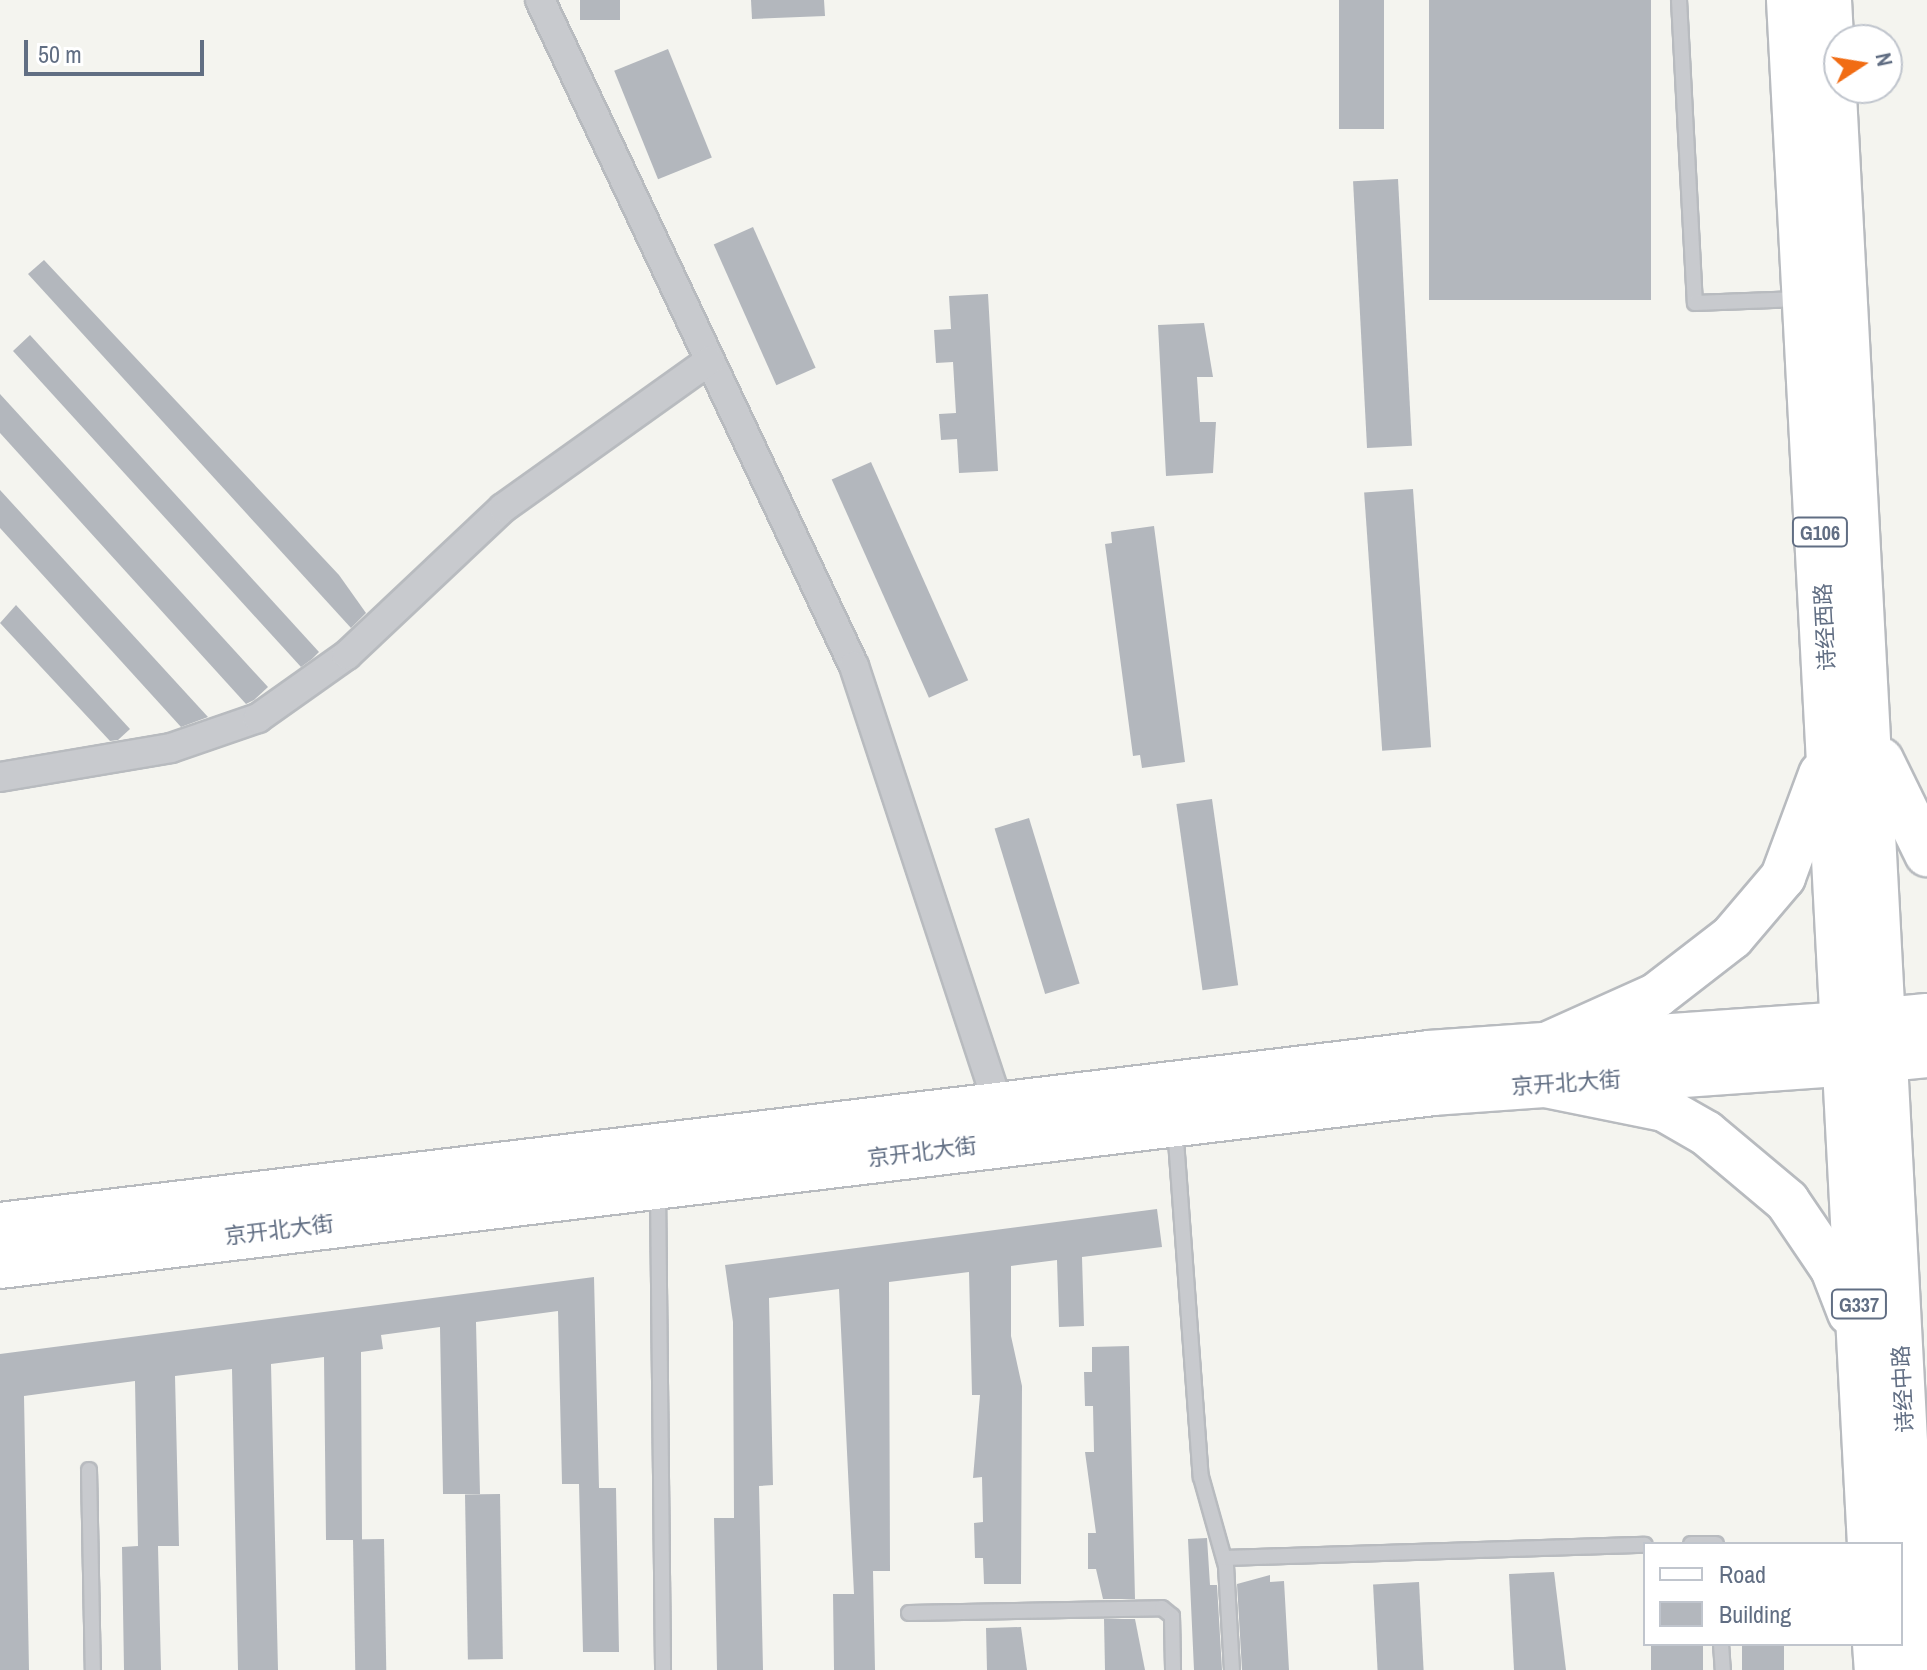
<!DOCTYPE html>
<meta charset="utf-8">
<style>
body{margin:0}
#map{position:relative;width:1927px;height:1670px;overflow:hidden;background:#f4f4ef;font-family:"Archivo Narrow","Noto Sans SC",sans-serif}
div>[style]{position:absolute}
.building>*{inset:0;background:#b3b7bd;transform-origin:0 0}
.roads{filter:drop-shadow(2px 0 #b8bbbf) drop-shadow(-2px 0 #b8bbbf) drop-shadow(0 2px #b8bbbf) drop-shadow(0 -2px #b8bbbf)}
.lane>*{height:14px;margin:-7px;padding:0 7px;transform-origin:7px;border-radius:7px;background:#c8cace}
.street>*{height:28px;margin:-14px;padding:0 14px;transform-origin:14px;border-radius:14px;background:#c8cace}
.primary>*{height:44px;margin:-22px;padding:0 22px;transform-origin:22px;border-radius:22px;background:#fff}
.highway>*{height:44px;margin:-22px;padding:0 22px;transform-origin:22px;border-radius:22px;background:#fff}
span{translate:-50% -50%;white-space:nowrap;text-align:center;line-height:1.15;-webkit-text-stroke:8px #fff;paint-order:stroke}
.shield-label span{padding:2px 6px;background:#fff;border:2px solid;border-radius:6px;-webkit-text-stroke-width:0}
.shield-label{font-size:20px;color:#616e83;font-weight:700}
.street-label{font-size:22px;color:#616e83}
.legend{position:absolute;left:1643px;top:1542px;width:260px;height:104px;box-sizing:border-box;background:#fff;border:2px solid #c0c5cd;margin:0;padding:10px 14px;list-style:none;font-size:24px;color:#616e83}
.legend li{display:flex;align-items:center;gap:16px;height:40px}
.legend b{width:40px;border:2px solid #c0c5cd}
.north{position:absolute;left:1823px;top:24px;width:80px;height:80px;box-sizing:border-box;background:#fff;border:2px solid #c0c5cd;border-radius:50%;rotate:78deg;font-size:22px;font-weight:700;line-height:32px;text-align:center;color:#616e83}
.north::after{content:'';display:block;margin:auto;width:28px;height:36px;background:#f16c13;clip-path:polygon(50% 0,100% 100%,50% 72%,0 100%)}
.scale{position:absolute;left:24px;top:40px;width:180px;height:36px;box-sizing:border-box;border:4px solid #616e83;border-top:0;padding-left:10px;font-size:24px;line-height:28px;white-space:nowrap;color:#616e83;-webkit-text-stroke:6px #fff;paint-order:stroke}
</style>
<div id="map">
<div class="building">
<i style="left:580px;top:0;width:40px;height:20px"></i>
<i style="clip-path:polygon(751px 0,824px 0,825px 16px,752px 19px)"></i>
<i style="left:1339px;top:0;width:45px;height:129px"></i>
<i style="left:1429px;top:0;width:222px;height:300px"></i>
<i style="left:668px;top:49px;width:117px;height:58px;rotate:68deg"></i>
<i style="left:1398px;top:179px;width:267px;height:45px;rotate:87deg"></i>
<i style="left:753px;top:227px;width:154px;height:43px;rotate:66deg"></i>
<i style="clip-path:polygon(44px 260px,339px 575px,366px 613px,351px 628px,28px 274px)"></i>
<i style="clip-path:polygon(988px 294px,998px 471px,959px 473px,957px 439px,941px 440px,939px 414px,956px 413px,953px 362px,936px 363px,934px 330px,951px 329px,949px 296px)"></i>
<i style="clip-path:polygon(1204px 323px,1213px 377px,1197px 377px,1200px 422px,1216px 422px,1213px 473px,1166px 476px,1158px 325px)"></i>
<i style="clip-path:polygon(30px 335px,319px 652px,312px 659px,301px 667px,13px 351px)"></i>
<i style="clip-path:polygon(0 394px,268px 687px,254px 700px,246px 704px,0 433px)"></i>
<i style="left:871px;top:462px;width:239px;height:43px;rotate:66deg"></i>
<i style="left:1413px;top:489px;width:259px;height:49px;rotate:86deg"></i>
<i style="clip-path:polygon(0 490px,208px 717px,181px 727px,0 528px)"></i>
<i style="clip-path:polygon(1154px 526px,1185px 762px,1142px 768px,1140px 755px,1133px 756px,1105px 544px,1112px 543px,1111px 532px)"></i>
<i style="clip-path:polygon(16px 605px,130px 729px,118px 740px,110px 741px,0 623px)"></i>
<i style="left:1212px;top:799px;width:188px;height:36px;rotate:82deg"></i>
<i style="left:1029px;top:818px;width:173px;height:36px;rotate:73deg"></i>
<i style="clip-path:polygon(1157px 1209px,1162px 1247px,1082px 1257px,1084px 1326px,1059px 1327px,1057px 1260px,1011px 1266px,1011px 1336px,1022px 1386px,1021px 1584px,984px 1584px,983px 1558px,975px 1558px,974px 1523px,983px 1522px,982px 1477px,973px 1478px,980px 1395px,972px 1395px,969px 1272px,889px 1282px,890px 1571px,873px 1571px,875px 1670px,834px 1670px,833px 1594px,854px 1594px,839px 1289px,769px 1298px,773px 1485px,759px 1486px,763px 1670px,717px 1670px,714px 1518px,734px 1518px,733px 1322px,725px 1265px)"></i>
<i style="clip-path:polygon(594px 1277px,599px 1488px,616px 1488px,619px 1652px,583px 1652px,579px 1484px,562px 1484px,558px 1311px,476px 1322px,480px 1494px,443px 1494px,440px 1327px,381px 1335px,383px 1349px,361px 1352px,362px 1540px,326px 1540px,324px 1357px,271px 1364px,278px 1670px,238px 1670px,232px 1369px,175px 1376px,179px 1546px,158px 1546px,161px 1670px,124px 1670px,122px 1547px,138px 1546px,135px 1381px,24px 1396px,29px 1670px,0 1670px,0 1354px)"></i>
<i style="clip-path:polygon(1129px 1346px,1135px 1599px,1103px 1599px,1096px 1569px,1088px 1569px,1088px 1533px,1096px 1533px,1085px 1452px,1094px 1452px,1093px 1406px,1085px 1406px,1084px 1372px,1092px 1372px,1092px 1347px)"></i>
<i style="left:500px;top:1494px;width:165px;height:35px;rotate:89deg"></i>
<i style="clip-path:polygon(1207px 1538px,1210px 1585px,1217px 1585px,1222px 1670px,1194px 1670px,1188px 1539px)"></i>
<i style="left:384px;top:1539px;width:131px;height:31px;rotate:89deg"></i>
<i style="clip-path:polygon(1554px 1572px,1566px 1670px,1514px 1670px,1509px 1574px)"></i>
<i style="clip-path:polygon(1270px 1575px,1270px 1582px,1284px 1581px,1289px 1670px,1242px 1670px,1237px 1584px)"></i>
<i style="left:1419px;top:1582px;width:88px;height:46px;rotate:87deg"></i>
<i style="clip-path:polygon(1104px 1619px,1135px 1619px,1145px 1670px,1105px 1670px)"></i>
<i style="clip-path:polygon(1021px 1627px,1027px 1670px,987px 1670px,986px 1628px)"></i>
<i style="left:1651px;top:1644px;width:52px;height:26px"></i>
<i style="left:1742px;top:1644px;width:42px;height:26px"></i>
</div>
<div class="roads">
<div class="lane">
<i style="left:1679px;top:0;width:303px;rotate:87deg"></i>
<i style="left:1695px;top:303px;width:104px;rotate:-2.2deg"></i>
<i style="left:1175px;top:1127px;width:351px;rotate:85.8deg"></i>
<i style="left:1201px;top:1477px;width:92px;rotate:74.3deg"></i>
<i style="left:1226px;top:1566px;width:104px;rotate:86.7deg"></i>
<i style="left:658px;top:1190px;width:480px;rotate:89.4deg"></i>
<i style="left:89px;top:1470px;width:200px;rotate:88.9deg"></i>
<i style="left:1691px;top:1544px;width:25px"></i>
<i style="left:1224px;top:1558px;width:421px;rotate:-1.8deg"></i>
<i style="left:909px;top:1613px;width:253px;rotate:-1.1deg"></i>
<i style="left:1162px;top:1608px;width:13px;rotate:39deg"></i>
<i style="left:1172px;top:1616px;width:54px;rotate:88.9deg"></i>
<i style="left:1721px;top:1644px;width:26px;rotate:86deg"></i>
</div>
<div class="street">
<i style="left:540px;top:0;width:736px;rotate:64.76deg"></i>
<i style="left:854px;top:666px;width:459px;rotate:71.8deg"></i>
<i style="left:0;top:777px;width:173px;rotate:-9.6deg"></i>
<i style="left:171px;top:748px;width:92px;rotate:-19deg"></i>
<i style="left:258px;top:718px;width:109px;rotate:-35.3deg"></i>
<i style="left:347px;top:655px;width:214px;rotate:-43.3deg"></i>
<i style="left:503px;top:508px;width:253px;rotate:-35.5deg"></i>
</div>
<div class="primary">
<i style="left:0;top:1225px;width:1439px;rotate:-6.86deg"></i>
<i style="left:1429px;top:1053px;width:416px;rotate:-4deg"></i>
<i style="left:0;top:1266px;width:1443px;rotate:-6.88deg"></i>
<i style="left:1433px;top:1093px;width:415px;rotate:-4.1deg"></i>
</div>
<div class="highway">
<i style="left:1789px;top:0;width:1546px;rotate:87deg"></i>
<i style="left:1829px;top:0;width:1672px;rotate:86.98deg"></i>
<i style="left:1881px;top:760px;width:105px;rotate:63.9deg"></i>
<i style="left:1854px;top:1023px;width:73px;rotate:-5.5deg"></i>
<i style="left:1546px;top:1045px;width:122px;rotate:-24.2deg"></i>
<i style="left:1657px;top:995px;width:95px;rotate:-37.7deg"></i>
<i style="left:1732px;top:937px;width:79px;rotate:-49.6deg"></i>
<i style="left:1783px;top:877px;width:110px;rotate:-69.7deg"></i>
<i style="left:1857px;top:1062px;width:70px;rotate:-5.7deg"></i>
<i style="left:1545px;top:1085px;width:121px;rotate:11.4deg"></i>
<i style="left:1664px;top:1109px;width:48px;rotate:29.7deg"></i>
<i style="left:1706px;top:1133px;width:106px;rotate:40deg"></i>
<i style="left:1787px;top:1201px;width:82px;rotate:55.9deg"></i>
<i style="left:1833px;top:1269px;width:47px;rotate:68.9deg"></i>
<i style="left:1875px;top:1644px;width:26px;rotate:86deg"></i>
</div>
</div>
<div class="shield-label">
<span style="left:1820px;top:532px">G106</span>
<span style="left:1859px;top:1304px">G337</span>
</div>
<div class="street-label">
<span style="left:1825px;top:627px;rotate:-93deg">诗经西路</span>
<span style="left:1566px;top:1083px;rotate:-4deg">京开北大街</span>
<span style="left:922px;top:1152px;rotate:-7deg">京开北大街</span>
<span style="left:279px;top:1230px;rotate:-7deg">京开北大街</span>
<span style="left:1903px;top:1389px;rotate:-93deg">诗经中路</span>
</div>
<ul class="legend">
<li><b style="height:10px;background:#fff"></b>Road</li>
<li><b style="height:22px;background:#b3b7bd"></b>Building</li>
</ul>
<div class="north">N</div>
<div class="scale">50 m</div>
</div>
